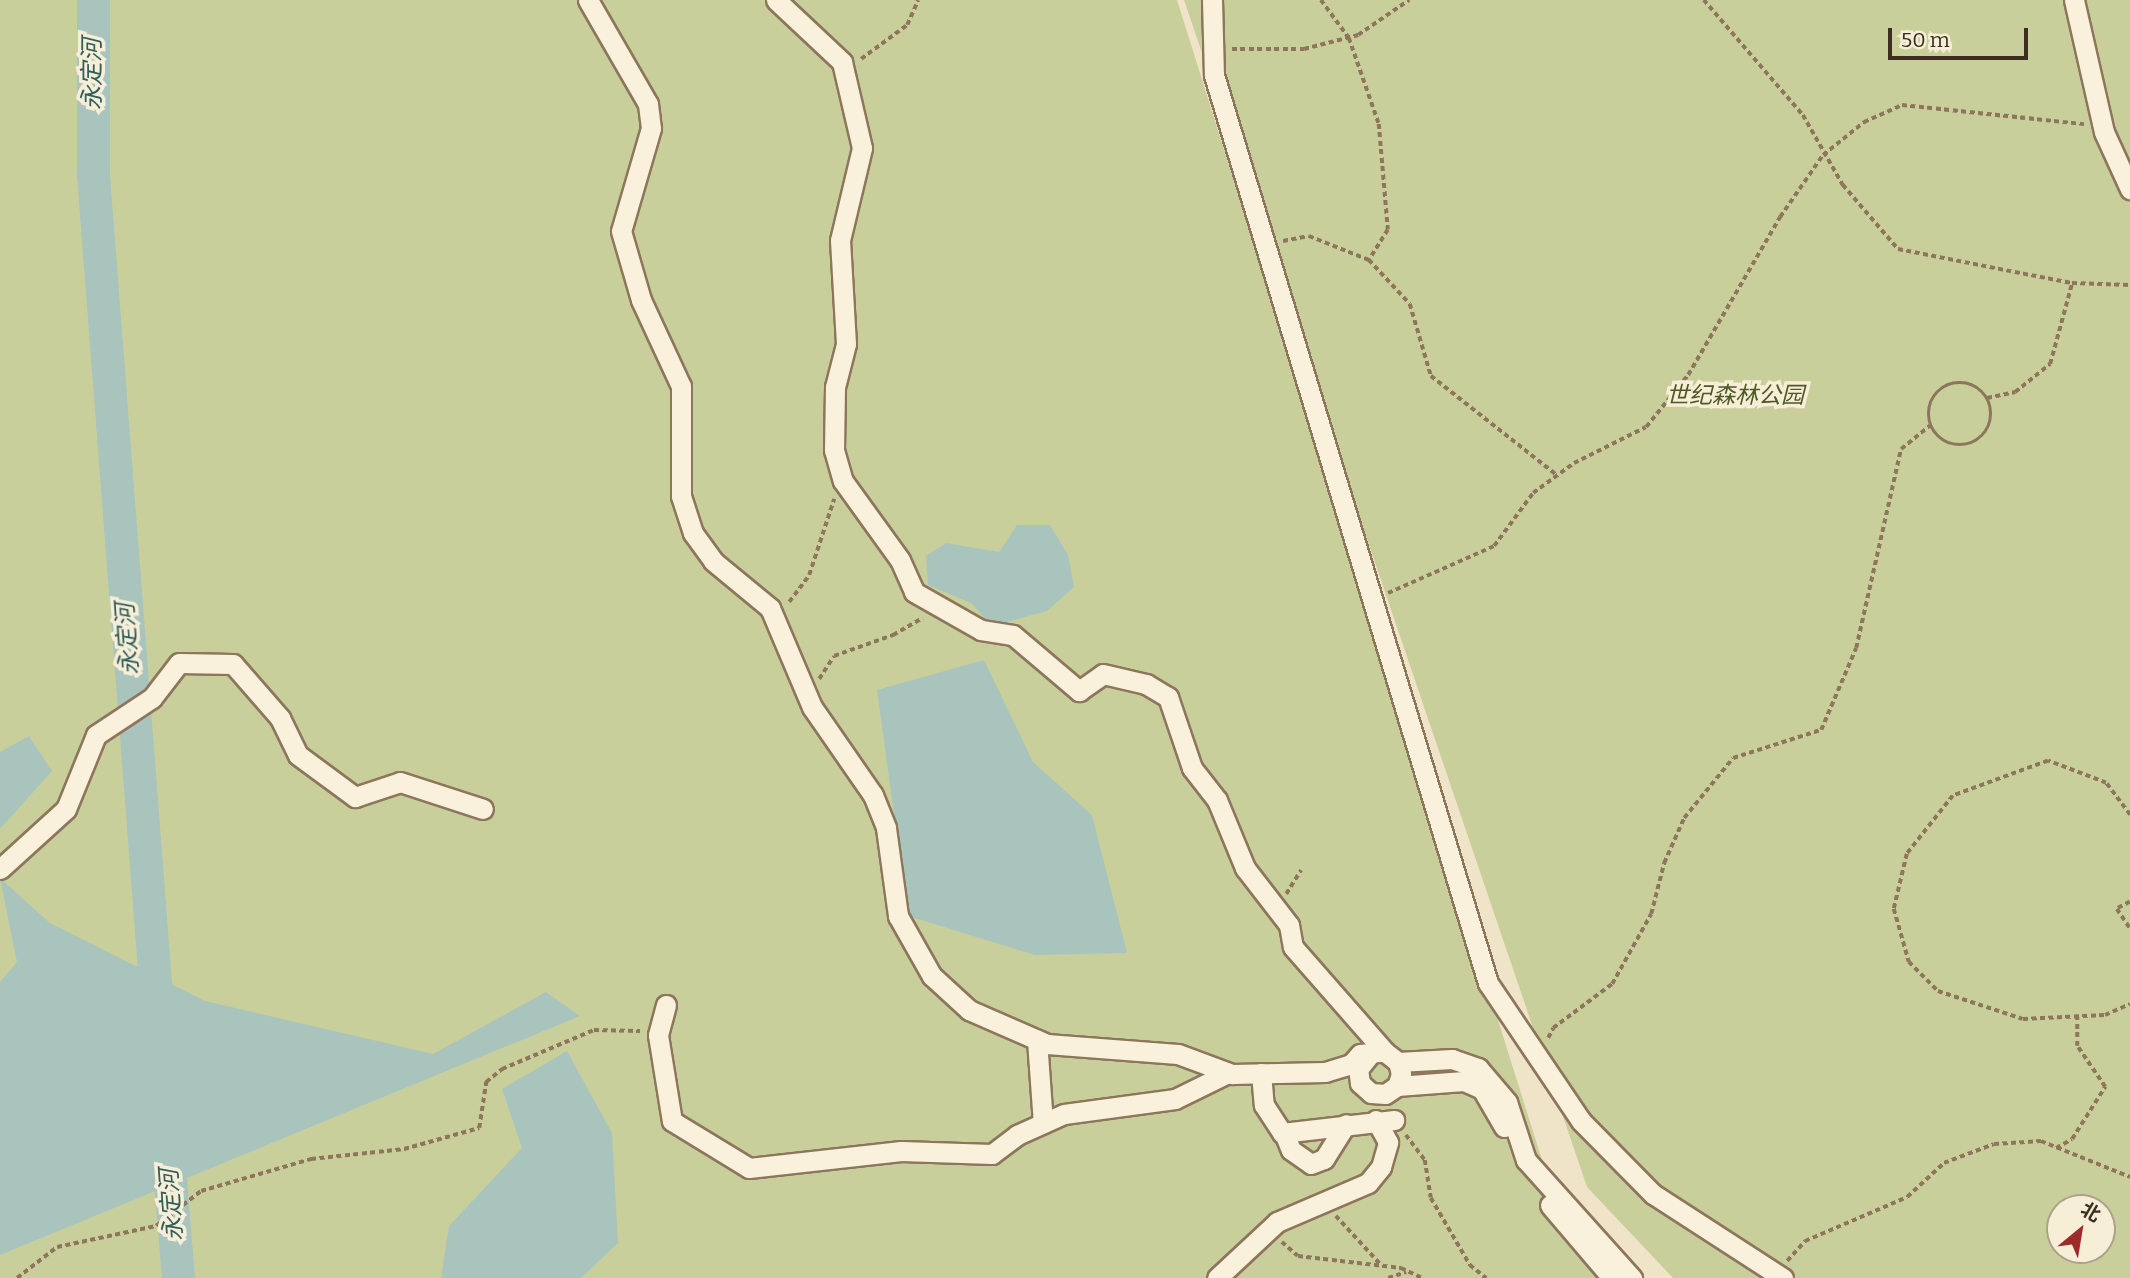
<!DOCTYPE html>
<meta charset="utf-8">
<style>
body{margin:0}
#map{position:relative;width:2130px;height:1278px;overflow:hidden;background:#f0e4c8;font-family:Bitter,"Noto Sans SC",serif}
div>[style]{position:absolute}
.green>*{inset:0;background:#c9cf9b}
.water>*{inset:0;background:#a9c4bc}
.river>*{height:33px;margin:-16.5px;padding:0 16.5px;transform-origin:16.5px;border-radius:16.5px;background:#a9c4bc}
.path>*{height:3.5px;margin-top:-1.75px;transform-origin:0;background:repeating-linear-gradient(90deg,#8d765c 0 5px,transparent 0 8.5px)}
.path>.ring{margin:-1.75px;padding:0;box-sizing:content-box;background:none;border:3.5px solid #8d765c;border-radius:50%}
.roads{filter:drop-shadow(2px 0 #8d765c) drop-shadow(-2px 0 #8d765c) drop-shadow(0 2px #8d765c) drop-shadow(0 -2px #8d765c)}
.minor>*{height:19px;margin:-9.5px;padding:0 9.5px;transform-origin:9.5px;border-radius:9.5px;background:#faf1dc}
span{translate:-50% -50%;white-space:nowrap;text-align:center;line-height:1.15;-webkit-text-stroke:7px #f7eed8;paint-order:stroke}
.park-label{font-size:23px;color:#4d5a26;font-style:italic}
.water-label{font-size:24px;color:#2f5d5a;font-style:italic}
.north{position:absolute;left:2046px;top:1194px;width:70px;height:70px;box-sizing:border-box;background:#f7eed8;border:2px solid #ada18e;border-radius:50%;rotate:30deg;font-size:19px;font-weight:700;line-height:28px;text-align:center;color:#3d2e20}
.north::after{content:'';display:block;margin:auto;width:24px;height:32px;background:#9e2a2b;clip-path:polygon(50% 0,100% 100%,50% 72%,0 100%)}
.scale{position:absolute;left:1888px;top:28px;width:140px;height:32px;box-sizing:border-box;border:4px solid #3d2e20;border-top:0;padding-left:9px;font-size:21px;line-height:24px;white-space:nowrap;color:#3d2e20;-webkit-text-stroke:5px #f7eed8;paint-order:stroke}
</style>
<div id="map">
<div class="green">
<i style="clip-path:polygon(0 0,1177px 0,1554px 1198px,1613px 1278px,0 1278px)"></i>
<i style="clip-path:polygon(evenodd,1184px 0,2130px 0,2130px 1278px,1673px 1278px,1587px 1187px,1184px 0,2060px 1208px,2102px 1208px,2102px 1250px,2060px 1250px,2060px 1208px)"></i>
</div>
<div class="water">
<i style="clip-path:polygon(1017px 525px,1050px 525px,1068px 555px,1074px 587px,1047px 611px,992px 626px,971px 603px,928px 585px,926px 556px,946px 543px,999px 552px)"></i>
<i style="clip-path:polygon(984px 660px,1033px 762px,1092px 815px,1127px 953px,1035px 955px,908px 916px,877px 690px)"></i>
<i style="clip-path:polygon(29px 736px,52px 771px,0 829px,0 752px)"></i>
<i style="clip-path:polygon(0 878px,50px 923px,205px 1001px,433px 1054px,546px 992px,580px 1016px,0 1255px,0 982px,17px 962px)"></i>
<i style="clip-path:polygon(567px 1051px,612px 1133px,618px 1243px,581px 1278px,441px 1278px,449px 1226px,522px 1148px,502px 1089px)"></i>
</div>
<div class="river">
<i style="left:93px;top:0;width:175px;rotate:90deg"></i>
<i style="left:93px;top:175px;width:848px;rotate:85.61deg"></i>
<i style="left:167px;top:1141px;width:137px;rotate:85.4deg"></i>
</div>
<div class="path">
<i style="left:1321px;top:0;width:47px;rotate:53.6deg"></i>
<i style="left:1349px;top:38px;width:91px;rotate:70.8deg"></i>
<i style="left:1379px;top:124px;width:106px;rotate:85.1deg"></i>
<i style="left:1388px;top:230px;width:36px;rotate:122deg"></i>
<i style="left:1704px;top:0;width:152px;rotate:49.3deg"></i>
<i style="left:1803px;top:115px;width:81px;rotate:60.3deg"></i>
<i style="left:1843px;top:185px;width:84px;rotate:49.3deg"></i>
<i style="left:1898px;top:249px;width:177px;rotate:11.1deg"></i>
<i style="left:1232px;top:49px;width:72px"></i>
<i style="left:1304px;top:49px;width:56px;rotate:-14.5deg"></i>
<i style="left:1358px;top:35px;width:62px;rotate:-34.5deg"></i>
<i style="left:861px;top:59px;width:57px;rotate:-36.5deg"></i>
<i style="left:907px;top:25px;width:27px;rotate:-66deg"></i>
<i style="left:1283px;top:241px;width:26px;rotate:-11deg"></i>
<i style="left:1309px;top:236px;width:65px;rotate:21.8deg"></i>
<i style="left:1369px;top:260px;width:60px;rotate:47deg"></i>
<i style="left:1410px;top:304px;width:75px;rotate:73.7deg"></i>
<i style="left:1431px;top:376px;width:160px;rotate:38.2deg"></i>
<i class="ring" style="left:1929px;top:383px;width:58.5px;height:58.5px"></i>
<i style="left:1987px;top:398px;width:29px;rotate:-12deg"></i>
<i style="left:2015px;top:392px;width:45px;rotate:-38.7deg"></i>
<i style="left:2050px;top:364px;width:84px;rotate:-74.8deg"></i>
<i style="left:2072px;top:283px;width:58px;rotate:2deg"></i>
<i style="left:1388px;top:593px;width:116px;rotate:-23.9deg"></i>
<i style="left:1494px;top:546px;width:66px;rotate:-53.7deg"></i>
<i style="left:1533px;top:493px;width:51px;rotate:-36.2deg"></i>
<i style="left:1574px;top:463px;width:80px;rotate:-26.6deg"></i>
<i style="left:1646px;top:427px;width:67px;rotate:-51.1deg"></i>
<i style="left:1688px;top:375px;width:183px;rotate:-59.8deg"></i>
<i style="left:1780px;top:217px;width:75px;rotate:-55.3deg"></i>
<i style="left:1823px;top:155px;width:53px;rotate:-38.8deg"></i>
<i style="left:1864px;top:122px;width:42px;rotate:-24.1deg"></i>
<i style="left:1902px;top:105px;width:183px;rotate:6deg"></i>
<i style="left:789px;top:602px;width:34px;rotate:-53deg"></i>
<i style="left:809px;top:575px;width:80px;rotate:-71.8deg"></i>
<i style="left:819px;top:679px;width:27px;rotate:-57deg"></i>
<i style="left:834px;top:656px;width:63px;rotate:-19.6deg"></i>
<i style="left:893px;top:635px;width:34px;rotate:-30deg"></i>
<i style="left:2130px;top:815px;width:40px;rotate:-127deg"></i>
<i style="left:2106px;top:783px;width:62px;rotate:-159.2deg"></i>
<i style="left:2048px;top:761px;width:101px;rotate:159.8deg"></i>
<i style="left:1953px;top:796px;width:74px;rotate:128.4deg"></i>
<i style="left:1907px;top:854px;width:57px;rotate:103.3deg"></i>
<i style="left:1894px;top:909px;width:55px;rotate:74.2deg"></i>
<i style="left:1909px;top:962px;width:41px;rotate:45deg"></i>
<i style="left:1938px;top:991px;width:89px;rotate:18.2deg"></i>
<i style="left:2023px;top:1019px;width:82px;rotate:-2.8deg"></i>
<i style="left:2105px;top:1015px;width:27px;rotate:-24deg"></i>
<i style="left:1286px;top:894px;width:28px;rotate:-58deg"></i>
<i style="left:2130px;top:902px;width:15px;rotate:152deg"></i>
<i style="left:2117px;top:909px;width:23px;rotate:56deg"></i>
<i style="left:1548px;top:1038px;width:11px;rotate:-63deg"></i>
<i style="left:1553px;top:1028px;width:74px;rotate:-36.7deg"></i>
<i style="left:1612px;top:984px;width:80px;rotate:-60.9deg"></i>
<i style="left:1651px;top:914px;width:53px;rotate:-75.7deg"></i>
<i style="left:1664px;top:863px;width:49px;rotate:-66deg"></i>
<i style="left:1684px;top:818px;width:77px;rotate:-50.8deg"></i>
<i style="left:1733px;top:758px;width:92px;rotate:-17.7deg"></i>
<i style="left:1821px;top:730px;width:89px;rotate:-66.9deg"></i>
<i style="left:1856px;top:648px;width:204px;rotate:-77.3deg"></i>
<i style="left:1901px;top:449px;width:38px;rotate:-39deg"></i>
<i style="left:1406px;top:1135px;width:31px;rotate:53deg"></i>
<i style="left:1425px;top:1160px;width:38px;rotate:81deg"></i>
<i style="left:1431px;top:1198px;width:78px;rotate:59.8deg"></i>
<i style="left:1470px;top:1265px;width:21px;rotate:39deg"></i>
<i style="left:2056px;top:1148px;width:18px;rotate:-29deg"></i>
<i style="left:2072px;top:1139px;width:62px;rotate:-57.6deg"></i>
<i style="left:2105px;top:1087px;width:50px;rotate:-124.3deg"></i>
<i style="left:2077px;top:1046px;width:29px;rotate:-90deg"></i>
<i style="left:1336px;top:1216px;width:68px;rotate:47.4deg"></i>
<i style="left:1282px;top:1242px;width:21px;rotate:41deg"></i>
<i style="left:1298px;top:1256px;width:104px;rotate:6.6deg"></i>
<i style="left:1401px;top:1268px;width:23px;rotate:25deg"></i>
<i style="left:1787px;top:1261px;width:27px;rotate:-48deg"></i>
<i style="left:1805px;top:1241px;width:111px;rotate:-23.3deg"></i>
<i style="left:1907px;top:1197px;width:50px;rotate:-42.6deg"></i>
<i style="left:1944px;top:1163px;width:53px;rotate:-20.8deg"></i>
<i style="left:1994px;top:1144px;width:47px;rotate:-3.7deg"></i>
<i style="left:2041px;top:1141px;width:96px;rotate:22deg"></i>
<i style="left:17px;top:1278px;width:51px;rotate:-37.8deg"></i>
<i style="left:57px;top:1247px;width:101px;rotate:-12deg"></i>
<i style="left:156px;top:1226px;width:57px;rotate:-37.9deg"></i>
<i style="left:201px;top:1191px;width:115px;rotate:-16.2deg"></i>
<i style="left:311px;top:1159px;width:94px;rotate:-6.1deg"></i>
<i style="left:404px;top:1149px;width:78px;rotate:-15.6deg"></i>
<i style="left:479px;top:1128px;width:47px;rotate:-81.3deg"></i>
<i style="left:486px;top:1082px;width:21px;rotate:-39deg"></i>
<i style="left:502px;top:1069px;width:100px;rotate:-23deg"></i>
<i style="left:594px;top:1030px;width:46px;rotate:1.2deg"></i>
<i style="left:1388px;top:1278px;width:19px;rotate:-18deg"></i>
</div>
<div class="roads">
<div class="minor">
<i style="left:588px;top:0;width:120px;rotate:60deg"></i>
<i style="left:648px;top:104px;width:24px;rotate:83deg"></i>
<i style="left:651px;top:128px;width:107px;rotate:106.2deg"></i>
<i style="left:621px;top:231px;width:72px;rotate:73.8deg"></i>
<i style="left:641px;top:300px;width:95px;rotate:65.1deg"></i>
<i style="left:681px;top:386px;width:110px;rotate:90deg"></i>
<i style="left:681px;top:496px;width:39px;rotate:72deg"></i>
<i style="left:693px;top:533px;width:34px;rotate:54deg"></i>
<i style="left:713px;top:561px;width:74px;rotate:39.5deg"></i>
<i style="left:770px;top:608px;width:108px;rotate:67deg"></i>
<i style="left:812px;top:707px;width:107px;rotate:55.3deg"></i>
<i style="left:873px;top:795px;width:35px;rotate:68deg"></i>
<i style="left:886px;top:828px;width:89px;rotate:82.2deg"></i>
<i style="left:898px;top:916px;width:69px;rotate:60.5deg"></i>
<i style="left:932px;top:976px;width:50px;rotate:42.6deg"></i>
<i style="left:969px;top:1010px;width:85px;rotate:23.6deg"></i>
<i style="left:1047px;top:1044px;width:131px;rotate:4.4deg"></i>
<i style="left:1178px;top:1054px;width:58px;rotate:20.3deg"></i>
<i style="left:1232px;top:1074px;width:93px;rotate:-1.2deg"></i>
<i style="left:1325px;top:1072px;width:27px;rotate:-17deg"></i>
<i style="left:1351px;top:1064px;width:13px;rotate:-48deg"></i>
<i style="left:1360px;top:1054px;width:18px;rotate:-6deg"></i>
<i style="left:1378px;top:1052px;width:7px"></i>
<i style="left:1385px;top:1052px;width:16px;rotate:38deg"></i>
<i style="left:1398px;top:1062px;width:12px;rotate:76deg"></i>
<i style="left:1401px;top:1074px;width:13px;rotate:108deg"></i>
<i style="left:1397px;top:1086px;width:14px;rotate:146deg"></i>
<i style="left:1385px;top:1094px;width:14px;rotate:-176deg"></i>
<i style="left:1371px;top:1093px;width:15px;rotate:-138deg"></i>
<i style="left:1360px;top:1083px;width:14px;rotate:-98deg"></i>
<i style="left:1358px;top:1069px;width:21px;rotate:-51deg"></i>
<i style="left:776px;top:0;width:91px;rotate:43.2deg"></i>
<i style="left:842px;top:62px;width:88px;rotate:76.9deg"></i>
<i style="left:862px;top:148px;width:95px;rotate:103.4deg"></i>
<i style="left:840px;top:240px;width:104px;rotate:86.7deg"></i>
<i style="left:846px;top:344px;width:44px;rotate:104.3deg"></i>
<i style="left:835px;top:387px;width:63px;rotate:90.9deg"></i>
<i style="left:834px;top:450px;width:32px;rotate:74deg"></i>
<i style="left:843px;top:481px;width:97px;rotate:54.2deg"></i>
<i style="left:900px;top:560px;width:35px;rotate:66deg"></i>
<i style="left:914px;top:592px;width:77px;rotate:29.6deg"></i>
<i style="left:981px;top:630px;width:32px;rotate:9deg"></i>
<i style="left:1013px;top:635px;width:87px;rotate:40.3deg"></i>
<i style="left:1079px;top:691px;width:29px;rotate:-35deg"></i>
<i style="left:1103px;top:674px;width:44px;rotate:13.1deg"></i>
<i style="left:1146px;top:684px;width:26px;rotate:31deg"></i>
<i style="left:1168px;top:697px;width:75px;rotate:71.3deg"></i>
<i style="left:1192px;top:768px;width:41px;rotate:52deg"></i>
<i style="left:1217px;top:800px;width:74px;rotate:67.6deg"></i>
<i style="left:1245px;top:868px;width:72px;rotate:52.3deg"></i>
<i style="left:1289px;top:925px;width:22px;rotate:80deg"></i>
<i style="left:1293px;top:947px;width:140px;rotate:48.8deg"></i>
<i style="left:1212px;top:0;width:75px;rotate:88.5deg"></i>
<i style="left:1214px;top:75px;width:948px;rotate:73.21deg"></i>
<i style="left:1488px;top:983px;width:166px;rotate:56deg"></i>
<i style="left:1581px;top:1121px;width:103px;rotate:45.4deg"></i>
<i style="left:1653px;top:1194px;width:155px;rotate:32.9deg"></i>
<i style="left:2074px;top:0;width:135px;rotate:77.2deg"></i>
<i style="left:2104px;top:132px;width:63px;rotate:65.5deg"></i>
<i style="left:0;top:869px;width:89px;rotate:-42.3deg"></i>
<i style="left:66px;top:809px;width:80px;rotate:-67.9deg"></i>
<i style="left:96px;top:735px;width:67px;rotate:-33.5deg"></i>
<i style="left:152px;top:698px;width:44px;rotate:-52.4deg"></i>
<i style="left:179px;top:663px;width:54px;rotate:1.1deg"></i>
<i style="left:233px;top:664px;width:72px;rotate:49deg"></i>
<i style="left:280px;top:718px;width:41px;rotate:64.1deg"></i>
<i style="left:298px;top:755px;width:71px;rotate:36.4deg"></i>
<i style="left:355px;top:797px;width:47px;rotate:-18.4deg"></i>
<i style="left:400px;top:782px;width:87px;rotate:18deg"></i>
<i style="left:666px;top:1005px;width:31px;rotate:105deg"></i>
<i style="left:658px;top:1035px;width:87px;rotate:80.8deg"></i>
<i style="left:672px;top:1121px;width:90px;rotate:31.4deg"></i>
<i style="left:749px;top:1168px;width:153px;rotate:-6.4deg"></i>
<i style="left:901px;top:1151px;width:91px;rotate:1.9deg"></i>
<i style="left:992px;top:1154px;width:31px;rotate:-37deg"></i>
<i style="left:1017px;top:1135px;width:51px;rotate:-24.1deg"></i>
<i style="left:1064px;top:1114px;width:112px;rotate:-7.7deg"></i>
<i style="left:1175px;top:1099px;width:59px;rotate:-26.1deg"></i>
<i style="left:1037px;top:1040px;width:83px;rotate:85.9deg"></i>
<i style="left:1398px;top:1062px;width:54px;rotate:-3.2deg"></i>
<i style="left:1452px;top:1059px;width:28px;rotate:19deg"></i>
<i style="left:1478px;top:1068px;width:45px;rotate:49.5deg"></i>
<i style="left:1507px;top:1102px;width:61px;rotate:71.9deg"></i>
<i style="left:1526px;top:1160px;width:159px;rotate:48.1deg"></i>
<i style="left:1261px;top:1073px;width:32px;rotate:85deg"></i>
<i style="left:1264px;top:1105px;width:33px;rotate:57deg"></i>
<i style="left:1282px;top:1133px;width:113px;rotate:-6.6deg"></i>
<i style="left:1397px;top:1086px;width:67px;rotate:-4.3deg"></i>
<i style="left:1464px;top:1081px;width:20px;rotate:24deg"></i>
<i style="left:1482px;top:1089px;width:44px;rotate:59.9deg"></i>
<i style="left:1284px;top:1133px;width:18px;rotate:68deg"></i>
<i style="left:1291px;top:1150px;width:24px;rotate:35deg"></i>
<i style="left:1311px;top:1164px;width:14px;rotate:-21deg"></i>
<i style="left:1324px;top:1159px;width:41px;rotate:-57.8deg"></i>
<i style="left:1550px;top:1205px;width:96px;rotate:49.7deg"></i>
<i style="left:1217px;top:1278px;width:82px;rotate:-43deg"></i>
<i style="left:1277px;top:1222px;width:99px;rotate:-23.2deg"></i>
<i style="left:1368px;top:1183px;width:21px;rotate:-51deg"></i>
<i style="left:1381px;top:1167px;width:26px;rotate:-74deg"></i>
<i style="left:1388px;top:1142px;width:25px;rotate:-119deg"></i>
</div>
</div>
<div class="park-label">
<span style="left:1735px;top:395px">世纪森林公园</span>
</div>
<div class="water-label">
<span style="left:93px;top:74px;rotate:-90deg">永定河</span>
<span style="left:128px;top:639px;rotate:-94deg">永定河</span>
<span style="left:172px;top:1205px;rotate:-94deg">永定河</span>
</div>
<div class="north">北</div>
<div class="scale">50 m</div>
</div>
